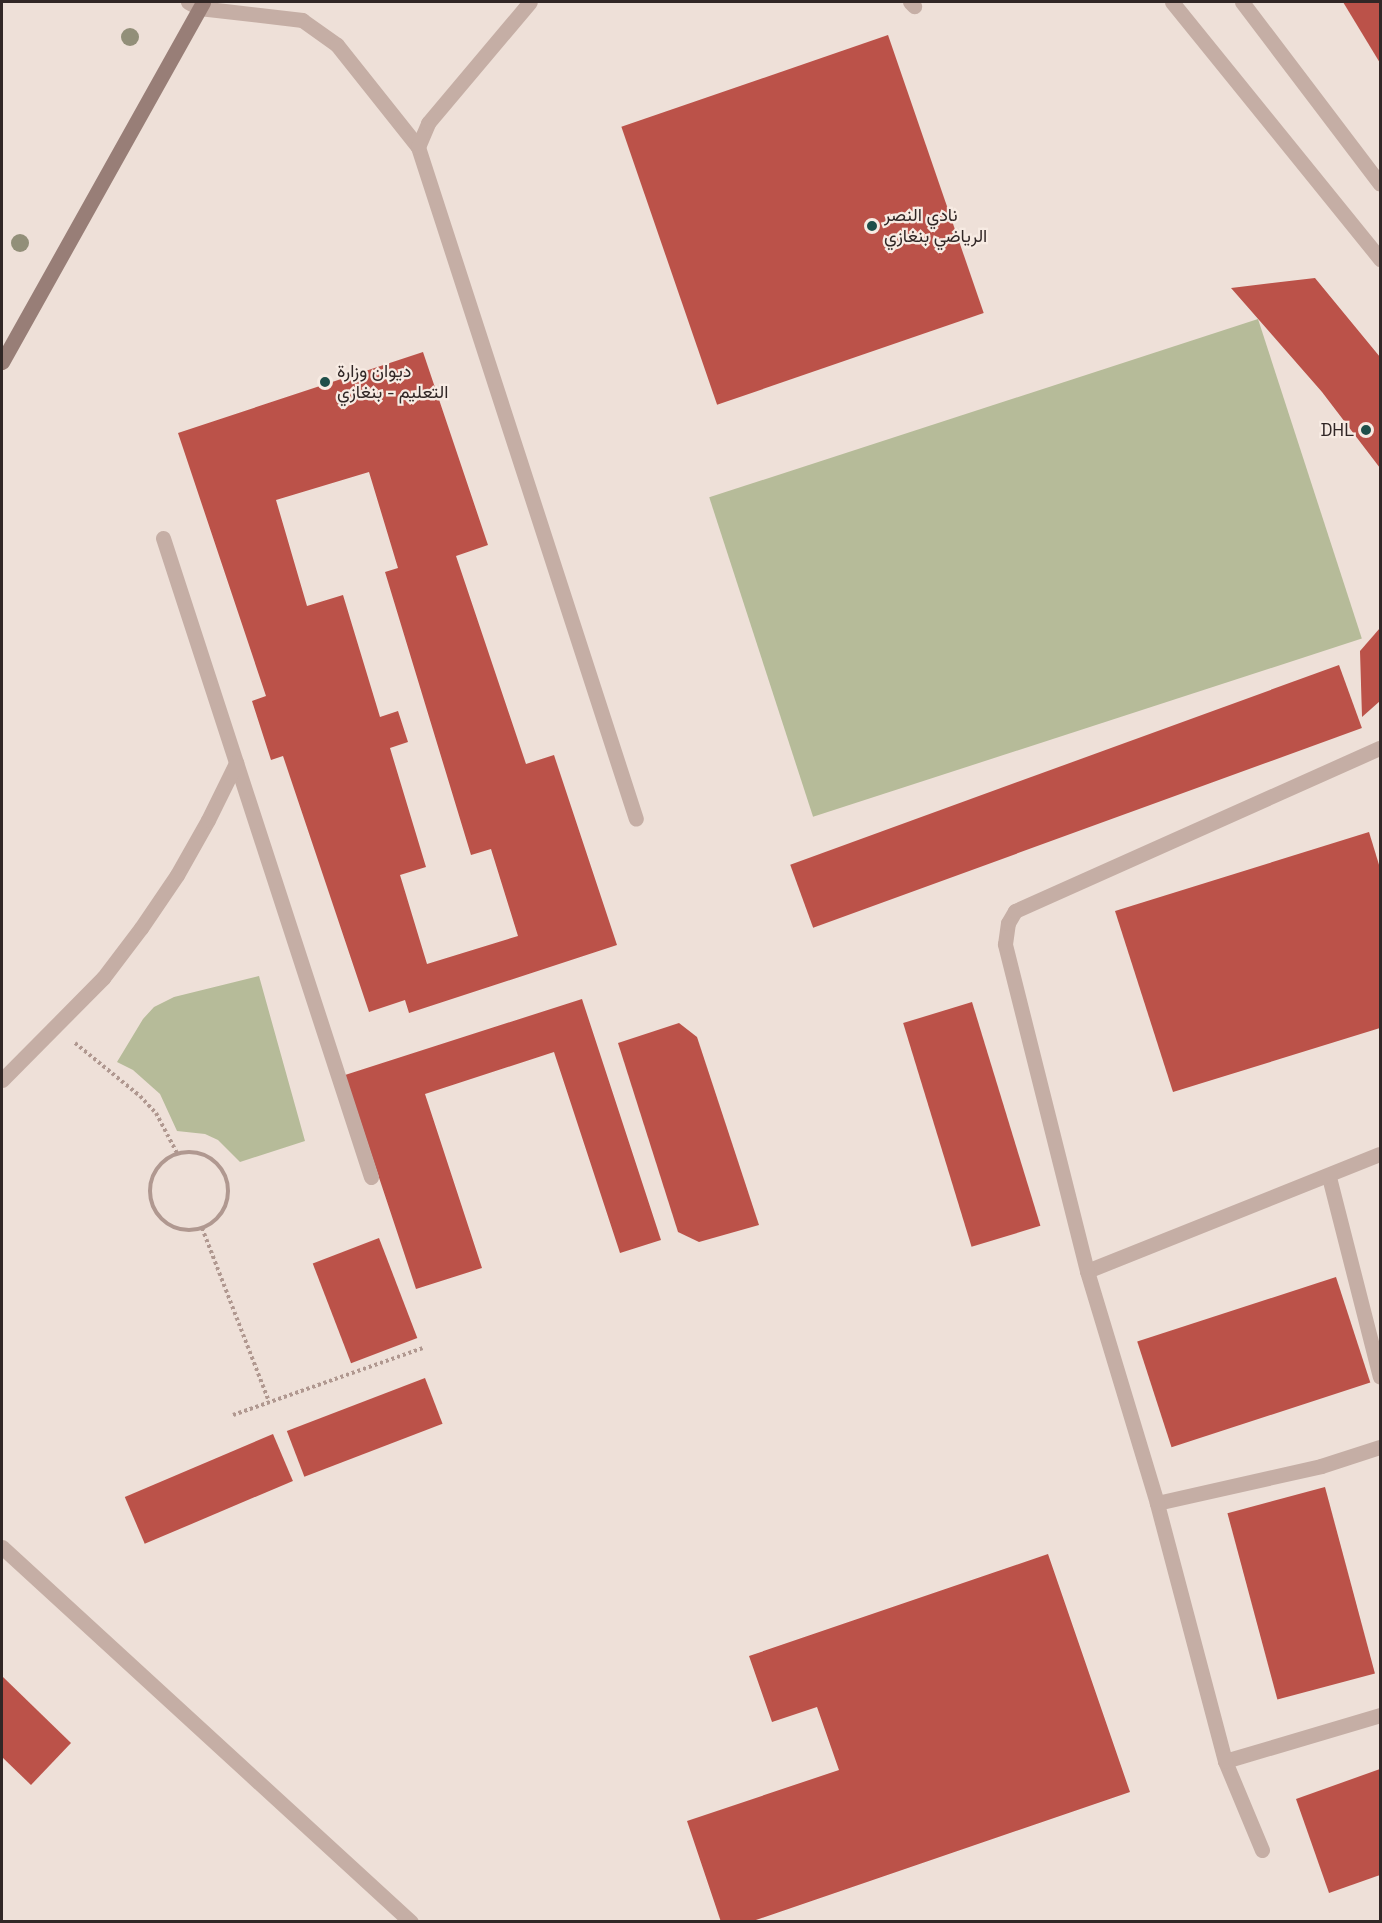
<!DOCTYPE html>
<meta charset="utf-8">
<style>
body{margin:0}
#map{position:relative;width:1382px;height:1923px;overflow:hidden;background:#eee0d8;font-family:"Space Grotesk",Vazirmatn,sans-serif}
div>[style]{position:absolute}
.green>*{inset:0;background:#b6bb99;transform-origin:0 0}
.building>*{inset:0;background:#bb5249;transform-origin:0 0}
.path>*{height:4px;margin-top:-2px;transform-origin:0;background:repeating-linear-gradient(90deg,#b09890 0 3px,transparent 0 6px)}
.path>.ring{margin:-2px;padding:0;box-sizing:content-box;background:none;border:4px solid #b09890;border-radius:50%}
.service>*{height:15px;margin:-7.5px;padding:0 7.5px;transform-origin:7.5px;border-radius:7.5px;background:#c5aea5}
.minor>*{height:15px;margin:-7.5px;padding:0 7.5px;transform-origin:7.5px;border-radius:7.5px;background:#c5aea5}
.tertiary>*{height:15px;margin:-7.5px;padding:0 7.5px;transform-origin:7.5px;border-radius:7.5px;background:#c5aea5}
.secondary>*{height:15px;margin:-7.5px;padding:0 7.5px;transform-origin:7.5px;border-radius:7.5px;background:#987e77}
.trees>*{width:18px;height:18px;margin:-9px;border-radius:50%;background:#928f79}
.dots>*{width:16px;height:16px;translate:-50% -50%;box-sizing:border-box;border:3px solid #f7ebe3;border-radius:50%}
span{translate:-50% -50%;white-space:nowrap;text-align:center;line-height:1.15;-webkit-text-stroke:4.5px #f7ebe3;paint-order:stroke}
.poi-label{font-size:18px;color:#312726}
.left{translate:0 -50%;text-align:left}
.right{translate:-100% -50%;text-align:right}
.frame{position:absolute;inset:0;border:3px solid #312726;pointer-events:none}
</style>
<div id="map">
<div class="green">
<i style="left:1258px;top:319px;width:336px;height:577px;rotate:72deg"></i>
<i style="clip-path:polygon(259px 976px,305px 1141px,240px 1162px,218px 1140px,205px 1134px,177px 1131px,160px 1094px,133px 1070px,117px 1062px,143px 1019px,154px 1007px,174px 997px)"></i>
</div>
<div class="building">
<i style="clip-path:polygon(1343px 2px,1380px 2px,1380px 63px)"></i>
<i style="left:888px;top:35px;width:294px;height:282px;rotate:71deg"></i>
<i style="clip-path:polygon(1315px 278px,1380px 357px,1380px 468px,1322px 392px,1231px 288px)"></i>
<i style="clip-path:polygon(evenodd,423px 352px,488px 545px,456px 556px,526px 764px,554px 755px,617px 945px,409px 1013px,405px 1000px,369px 1012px,283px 756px,271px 760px,252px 701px,266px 696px,178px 433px,423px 352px,369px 472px,398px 568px,385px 572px,471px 855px,491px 849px,518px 936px,427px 964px,400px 875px,426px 867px,390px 748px,408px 742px,398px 711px,380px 717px,343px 595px,307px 606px,276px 500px,369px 472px)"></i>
<i style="clip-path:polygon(1380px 628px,1380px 701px,1362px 717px,1360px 651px)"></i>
<i style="left:1339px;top:665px;width:67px;height:584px;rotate:70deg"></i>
<i style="clip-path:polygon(1369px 832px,1380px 868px,1380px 1028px,1173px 1092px,1115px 911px)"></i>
<i style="clip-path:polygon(582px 999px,661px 1240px,620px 1253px,554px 1052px,425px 1094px,482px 1268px,416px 1289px,345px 1075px)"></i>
<i style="left:972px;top:1002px;width:234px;height:72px;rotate:73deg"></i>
<i style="clip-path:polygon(679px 1023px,697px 1037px,759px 1225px,699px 1242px,678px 1232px,618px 1043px)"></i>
<i style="left:379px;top:1238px;width:107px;height:71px;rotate:69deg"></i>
<i style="left:1336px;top:1277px;width:111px;height:209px;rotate:72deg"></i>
<i style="left:425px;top:1378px;width:49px;height:148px;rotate:69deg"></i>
<i style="left:273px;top:1434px;width:51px;height:161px;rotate:67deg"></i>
<i style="left:1325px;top:1487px;width:193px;height:101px;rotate:75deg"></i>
<i style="clip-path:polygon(1048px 1554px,1130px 1792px,750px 1922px,721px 1922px,687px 1821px,839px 1770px,817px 1707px,772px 1722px,749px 1656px)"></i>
<i style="clip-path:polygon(2px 1676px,71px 1743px,31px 1785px,2px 1757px)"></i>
<i style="clip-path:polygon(1380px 1769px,1380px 1875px,1329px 1893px,1296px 1799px)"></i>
</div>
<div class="path">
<i style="left:75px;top:1043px;width:84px;rotate:39.2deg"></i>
<i style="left:140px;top:1096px;width:23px;rotate:47deg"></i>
<i style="left:156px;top:1113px;width:45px;rotate:62.3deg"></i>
<i class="ring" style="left:150px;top:1152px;width:74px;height:74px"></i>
<i style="left:202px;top:1228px;width:186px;rotate:68.9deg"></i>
<i style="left:233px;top:1415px;width:201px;rotate:-19.4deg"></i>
</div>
<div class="service">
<i style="left:910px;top:2px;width:6px;rotate:45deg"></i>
<i style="left:199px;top:8px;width:104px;rotate:6.6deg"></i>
<i style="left:302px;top:20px;width:43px;rotate:35.5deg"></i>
<i style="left:337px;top:45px;width:130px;rotate:51.5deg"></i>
<i style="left:418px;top:147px;width:706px;rotate:72.03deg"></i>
<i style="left:418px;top:147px;width:26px;rotate:-67deg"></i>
<i style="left:428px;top:123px;width:158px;rotate:-49.9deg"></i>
<i style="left:163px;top:538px;width:672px;rotate:71.97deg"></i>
<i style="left:2px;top:1080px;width:144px;rotate:-45.3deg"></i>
<i style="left:103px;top:978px;width:63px;rotate:-52.8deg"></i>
<i style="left:141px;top:928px;width:64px;rotate:-55.8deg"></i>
<i style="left:177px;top:875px;width:63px;rotate:-60.6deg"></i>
<i style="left:208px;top:820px;width:64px;rotate:-63.8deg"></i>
<i style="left:2px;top:1547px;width:555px;rotate:42.52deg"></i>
</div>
<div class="minor">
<i style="left:188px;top:2px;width:13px;rotate:29deg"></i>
<i style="left:1329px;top:1177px;width:206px;rotate:75.7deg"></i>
<i style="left:1087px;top:1271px;width:315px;rotate:-21.8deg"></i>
<i style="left:1157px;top:1503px;width:168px;rotate:-12.7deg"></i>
<i style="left:1321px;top:1466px;width:62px;rotate:-17.9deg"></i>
<i style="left:1225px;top:1761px;width:162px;rotate:-16.5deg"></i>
<i style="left:1262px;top:1850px;width:96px;rotate:-112.6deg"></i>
<i style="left:1225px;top:1761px;width:267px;rotate:-104.8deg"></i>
<i style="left:1157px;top:1503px;width:242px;rotate:-106.8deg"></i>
<i style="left:1087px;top:1271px;width:337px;rotate:-104.1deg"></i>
<i style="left:1005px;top:944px;width:21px;rotate:-82deg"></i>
<i style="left:1008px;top:923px;width:14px;rotate:-60deg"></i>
<i style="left:1015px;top:911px;width:400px;rotate:-24.1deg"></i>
</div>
<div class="tertiary">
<i style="left:1172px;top:2px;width:331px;rotate:51deg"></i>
<i style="left:1242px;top:2px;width:228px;rotate:52.8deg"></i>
</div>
<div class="secondary">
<i style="left:2px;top:362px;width:412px;rotate:-60.8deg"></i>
</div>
<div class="trees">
<i style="left:130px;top:37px"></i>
<i style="left:20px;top:243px"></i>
</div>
<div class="dots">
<i style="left:872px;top:226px;background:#1f4f4a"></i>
<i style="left:325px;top:382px;background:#1f4f4a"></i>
<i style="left:1366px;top:430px;background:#1f4f4a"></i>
</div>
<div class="poi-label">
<span class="left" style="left:884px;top:226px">نادي النصر<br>الرياضي بنغازي</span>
<span class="left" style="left:337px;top:382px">ديوان وزارة<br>التعليم - بنغازي</span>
<span class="right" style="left:1354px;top:430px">DHL</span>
</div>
<div class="frame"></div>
</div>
